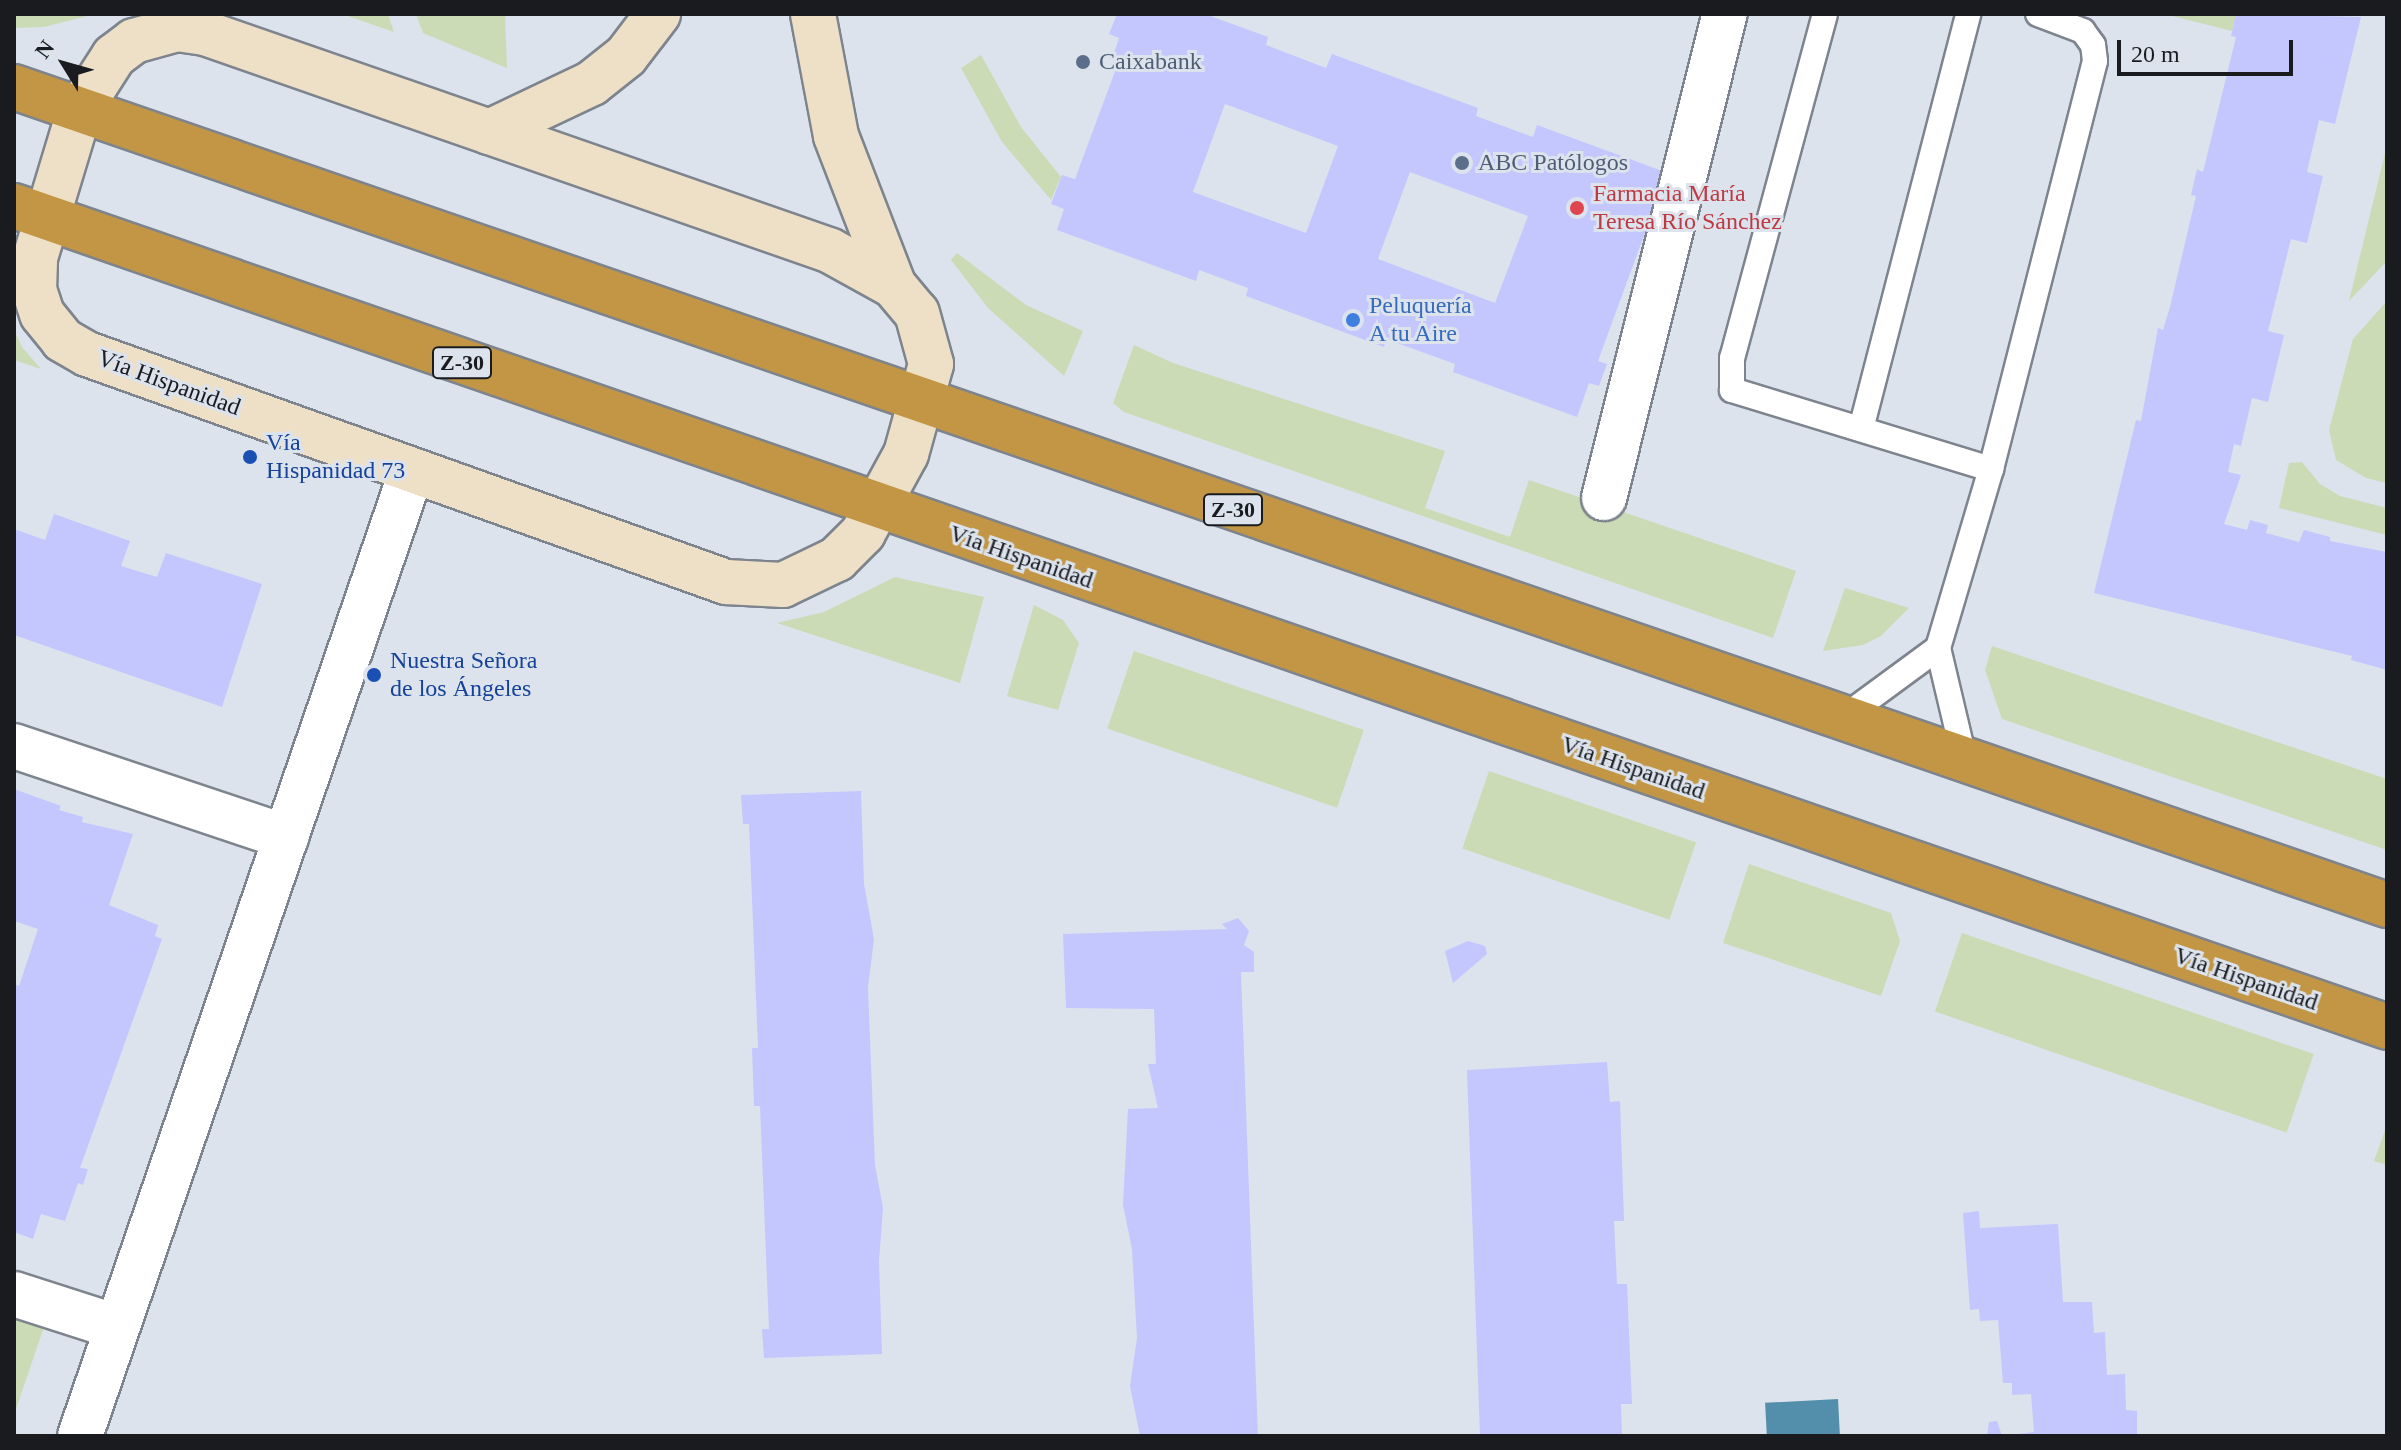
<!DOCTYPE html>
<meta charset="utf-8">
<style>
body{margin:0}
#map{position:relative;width:2401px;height:1450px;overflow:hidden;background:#dce3ed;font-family:Georgia,serif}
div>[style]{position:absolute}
.green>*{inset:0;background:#cbdbb5;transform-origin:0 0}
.water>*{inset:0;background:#538fab;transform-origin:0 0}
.building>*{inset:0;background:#c3c7fe}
.roads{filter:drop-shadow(2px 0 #7e848d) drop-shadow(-2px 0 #7e848d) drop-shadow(0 2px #7e848d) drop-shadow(0 -2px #7e848d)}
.lane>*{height:24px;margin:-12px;padding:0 12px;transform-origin:12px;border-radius:12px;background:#fff}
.street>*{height:44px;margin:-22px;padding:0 22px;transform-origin:22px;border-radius:22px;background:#fff}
.secondary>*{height:44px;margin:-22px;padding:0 22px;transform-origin:22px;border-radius:22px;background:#ede0c7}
.highway>*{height:44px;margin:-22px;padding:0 22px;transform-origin:22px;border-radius:22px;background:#c29644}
.dots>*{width:22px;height:22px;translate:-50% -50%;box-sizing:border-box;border:4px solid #dce3ed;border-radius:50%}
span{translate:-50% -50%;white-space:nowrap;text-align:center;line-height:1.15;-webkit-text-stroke:6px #dce3ed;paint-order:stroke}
.shield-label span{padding:2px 6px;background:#dce3ed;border:2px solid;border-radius:6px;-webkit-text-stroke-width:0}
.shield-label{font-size:22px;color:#191b1f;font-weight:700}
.service-label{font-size:24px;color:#4e5e75}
.left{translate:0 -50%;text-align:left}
.health-label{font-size:24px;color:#be3a42}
.shop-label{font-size:24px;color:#366cbe}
.street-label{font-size:24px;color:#191b1f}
.transit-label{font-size:24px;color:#164399}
.frame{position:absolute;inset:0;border:16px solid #191b1f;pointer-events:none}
.north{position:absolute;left:24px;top:24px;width:80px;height:80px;-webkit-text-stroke:6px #dce3ed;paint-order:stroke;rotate:307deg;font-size:22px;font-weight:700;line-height:32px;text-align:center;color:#191b1f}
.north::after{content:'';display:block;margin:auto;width:28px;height:36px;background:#191b1f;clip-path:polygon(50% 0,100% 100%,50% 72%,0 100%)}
.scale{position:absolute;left:2117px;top:40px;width:176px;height:36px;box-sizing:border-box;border:4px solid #191b1f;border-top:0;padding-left:10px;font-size:24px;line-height:28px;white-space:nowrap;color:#191b1f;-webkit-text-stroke:6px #dce3ed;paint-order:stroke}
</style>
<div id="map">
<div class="green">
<i style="clip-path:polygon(14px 14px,95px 14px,44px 27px,14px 28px)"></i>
<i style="clip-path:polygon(342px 14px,388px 14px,394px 32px)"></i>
<i style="clip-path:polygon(416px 14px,505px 14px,507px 68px,423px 33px)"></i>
<i style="clip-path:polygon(2164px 14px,2236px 14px,2232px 31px)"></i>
<i style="clip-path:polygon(981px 55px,1021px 127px,1061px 177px,1051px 200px,1002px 142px,961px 68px)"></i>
<i style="clip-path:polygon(2387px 145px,2387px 261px,2349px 301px)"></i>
<i style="clip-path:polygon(957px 253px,1026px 305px,1083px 331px,1064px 376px,988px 308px,951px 260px)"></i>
<i style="clip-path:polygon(2387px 301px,2387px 483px,2366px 478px,2336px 460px,2329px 430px,2353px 339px)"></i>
<i style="clip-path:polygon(14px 330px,22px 347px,41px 369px,14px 360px)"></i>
<i style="clip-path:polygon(1134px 345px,1173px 363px,1445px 451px,1425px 508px,1510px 537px,1529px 480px,1796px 571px,1773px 638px,1124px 412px,1113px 403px)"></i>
<i style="clip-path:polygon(2302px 462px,2320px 484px,2340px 496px,2387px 508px,2387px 535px,2279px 508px,2289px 463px)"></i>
<i style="clip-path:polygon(895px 577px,984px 597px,960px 683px,777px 623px,824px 612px)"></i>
<i style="clip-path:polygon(1845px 588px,1909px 608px,1881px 636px,1863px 645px,1823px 651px)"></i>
<i style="clip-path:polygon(1034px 605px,1063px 620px,1079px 643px,1058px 710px,1007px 696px)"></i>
<i style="clip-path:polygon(1992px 646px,2387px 779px,2387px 850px,2002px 719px,1985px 670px)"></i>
<i style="left:1134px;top:651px;width:243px;height:82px;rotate:19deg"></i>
<i style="left:1489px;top:771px;width:219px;height:82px;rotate:19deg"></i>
<i style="clip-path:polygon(1749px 864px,1891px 913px,1900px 941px,1881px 996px,1723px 943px)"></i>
<i style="left:1962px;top:933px;width:372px;height:83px;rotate:19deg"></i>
<i style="clip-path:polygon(2387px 1125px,2387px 1165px,2374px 1161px)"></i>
<i style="clip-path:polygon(14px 1314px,46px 1321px,14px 1415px)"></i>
</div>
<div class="water">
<i style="left:1838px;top:1399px;width:37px;height:73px;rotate:87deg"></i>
</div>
<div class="building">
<i style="clip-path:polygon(evenodd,1117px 14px,1205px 14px,1268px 37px,1266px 45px,1326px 68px,1332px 54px,1478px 108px,1476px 116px,1533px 137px,1537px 125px,1665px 172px,1657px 192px,1669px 197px,1660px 223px,1650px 219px,1598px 361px,1607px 364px,1599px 386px,1589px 383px,1577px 417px,1453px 372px,1455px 364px,1386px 339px,1384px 347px,1246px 296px,1248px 288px,1199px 270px,1196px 281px,1057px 230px,1064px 209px,1051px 204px,1062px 175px,1075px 179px,1120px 58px,1113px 56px,1119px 38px,1109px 34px,1117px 14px,1225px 104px,1338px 146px,1306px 233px,1193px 192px,1225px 104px,1117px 14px,1410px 172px,1528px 216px,1495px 303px,1378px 259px,1410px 172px)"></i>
<i style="clip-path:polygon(2236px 14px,2361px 17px,2335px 124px,2319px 120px,2307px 172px,2323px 176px,2307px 243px,2291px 239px,2268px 331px,2284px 335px,2268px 402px,2252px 398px,2241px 446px,2234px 444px,2228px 472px,2241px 475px,2224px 524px,2247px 530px,2250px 520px,2268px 525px,2266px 533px,2299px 542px,2304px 530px,2330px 537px,2330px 541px,2387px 552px,2387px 670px,2351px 660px,2352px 656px,2094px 593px,2136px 420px,2141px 421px,2158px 328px,2163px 330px,2170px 307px,2196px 196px,2191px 195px,2197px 169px,2203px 172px,2236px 37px,2231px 36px)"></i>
<i style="clip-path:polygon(54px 514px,130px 541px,121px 566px,157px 577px,166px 553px,262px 584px,222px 707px,14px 635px,14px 529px,45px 540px)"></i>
<i style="clip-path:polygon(14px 789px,61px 806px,59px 810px,83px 817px,82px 822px,133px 834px,109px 905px,158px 925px,155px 936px,162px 939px,80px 1168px,88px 1169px,83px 1185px,78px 1183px,65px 1221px,41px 1214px,33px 1239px,14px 1232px,14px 984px,19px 986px,38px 929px,14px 921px)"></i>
<i style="clip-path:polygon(861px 791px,864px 884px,874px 939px,868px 987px,875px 1165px,883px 1208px,879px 1261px,882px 1354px,764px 1358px,762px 1329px,769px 1329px,760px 1106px,754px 1106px,752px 1048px,758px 1048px,749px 824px,743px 824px,741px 795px)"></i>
<i style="clip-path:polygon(1238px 918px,1249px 931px,1244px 945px,1254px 952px,1254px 972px,1241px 972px,1258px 1436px,1140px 1436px,1130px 1386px,1137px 1338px,1132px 1249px,1123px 1205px,1128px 1109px,1158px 1108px,1148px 1064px,1156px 1064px,1154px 1009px,1066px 1008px,1063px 934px,1227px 929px,1222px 924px)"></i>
<i style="clip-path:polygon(1468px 941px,1485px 946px,1487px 954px,1453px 983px,1445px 951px)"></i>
<i style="clip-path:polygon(1607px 1062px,1610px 1102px,1620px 1101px,1624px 1221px,1614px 1221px,1617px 1284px,1627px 1284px,1632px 1404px,1621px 1404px,1622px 1436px,1480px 1436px,1467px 1070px)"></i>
<i style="clip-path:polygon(1979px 1211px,1980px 1228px,2058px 1224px,2063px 1302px,2092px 1302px,2094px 1333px,2105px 1332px,2107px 1375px,2125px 1374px,2126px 1410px,2137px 1411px,2137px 1436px,2003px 1436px,2034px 1432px,2031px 1394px,2012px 1395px,2012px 1383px,2003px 1383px,1998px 1320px,1980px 1321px,1979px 1309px,1970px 1310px,1963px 1213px)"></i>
<i style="clip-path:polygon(1997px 1421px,2002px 1436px,1987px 1436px,1989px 1422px)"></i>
</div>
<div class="roads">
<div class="lane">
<i style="left:1825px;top:14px;width:356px;rotate:105.1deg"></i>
<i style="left:1732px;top:358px;width:32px;rotate:90deg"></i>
<i style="left:1732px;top:390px;width:271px;rotate:17deg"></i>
<i style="left:1861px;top:429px;width:429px;rotate:-75.5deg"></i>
<i style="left:1840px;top:720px;width:122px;rotate:-36.3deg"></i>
<i style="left:1965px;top:762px;width:117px;rotate:-103.3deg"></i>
<i style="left:1938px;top:648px;width:187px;rotate:-73.5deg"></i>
<i style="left:1991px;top:469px;width:421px;rotate:-75.7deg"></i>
<i style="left:2095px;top:61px;width:16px;rotate:-97deg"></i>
<i style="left:2093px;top:45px;width:17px;rotate:-126deg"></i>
<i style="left:2083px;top:31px;width:48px;rotate:-159.3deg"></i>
</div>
<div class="street">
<i style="left:1604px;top:498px;width:499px;rotate:-76deg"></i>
<i style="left:14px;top:746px;width:287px;rotate:18.5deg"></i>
<i style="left:14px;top:1294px;width:108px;rotate:17.8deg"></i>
<i style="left:80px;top:1436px;width:1021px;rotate:-71.03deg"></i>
</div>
<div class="secondary">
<i style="left:813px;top:14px;width:124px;rotate:79.3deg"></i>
<i style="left:836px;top:136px;width:161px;rotate:68.9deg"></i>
<i style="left:177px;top:29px;width:28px;rotate:8deg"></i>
<i style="left:205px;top:33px;width:661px;rotate:19.18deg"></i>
<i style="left:829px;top:250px;width:74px;rotate:29deg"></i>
<i style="left:894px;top:286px;width:35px;rotate:50deg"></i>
<i style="left:917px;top:313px;width:53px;rotate:74.6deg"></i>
<i style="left:931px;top:364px;width:93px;rotate:105.5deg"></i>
<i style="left:906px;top:454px;width:90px;rotate:118.6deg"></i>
<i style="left:863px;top:533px;width:37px;rotate:135deg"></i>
<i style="left:837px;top:559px;width:60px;rotate:154.3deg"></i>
<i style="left:783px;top:585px;width:57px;rotate:-177deg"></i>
<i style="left:726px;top:582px;width:678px;rotate:-160.36deg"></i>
<i style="left:87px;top:354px;width:28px;rotate:-150deg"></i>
<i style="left:63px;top:340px;width:33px;rotate:-129deg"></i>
<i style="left:42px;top:314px;width:25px;rotate:-108deg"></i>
<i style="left:34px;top:290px;width:32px;rotate:-88deg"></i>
<i style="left:35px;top:258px;width:156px;rotate:-73.2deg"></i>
<i style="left:80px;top:109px;width:63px;rotate:-57.3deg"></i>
<i style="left:114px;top:56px;width:25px;rotate:-37deg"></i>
<i style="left:134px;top:41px;width:45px;rotate:-15.6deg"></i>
<i style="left:489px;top:132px;width:114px;rotate:-25.4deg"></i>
<i style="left:592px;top:83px;width:43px;rotate:-38.5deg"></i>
<i style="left:626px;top:56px;width:53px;rotate:-52.7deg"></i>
</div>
<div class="highway">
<i style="left:14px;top:87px;width:2510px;rotate:19.02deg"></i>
<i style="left:14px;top:206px;width:2511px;rotate:19.08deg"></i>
</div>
</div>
<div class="dots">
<i style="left:1083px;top:62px;background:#5c6f8a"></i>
<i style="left:1462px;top:163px;background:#5c6f8a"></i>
<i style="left:1577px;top:208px;background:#e0444e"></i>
<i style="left:1353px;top:320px;background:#3f7fe0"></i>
<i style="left:250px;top:457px;background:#1a4fb4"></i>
<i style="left:374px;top:675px;background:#1a4fb4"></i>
</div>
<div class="shield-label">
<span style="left:462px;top:363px">Z-30</span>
<span style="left:1233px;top:510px">Z-30</span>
</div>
<div class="service-label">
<span class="left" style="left:1099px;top:62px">Caixabank</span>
<span class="left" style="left:1478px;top:163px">ABC Patólogos</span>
</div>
<div class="health-label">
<span class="left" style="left:1593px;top:208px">Farmacia María<br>Teresa Río Sánchez</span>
</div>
<div class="shop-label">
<span class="left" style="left:1369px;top:320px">Peluquería<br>A tu Aire</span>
</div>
<div class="street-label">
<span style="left:169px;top:383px;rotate:20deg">Vía Hispanidad</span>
<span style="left:1021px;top:557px;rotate:19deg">Vía Hispanidad</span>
<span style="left:1633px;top:768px;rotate:19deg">Vía Hispanidad</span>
<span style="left:2246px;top:979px;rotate:19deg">Vía Hispanidad</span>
</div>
<div class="transit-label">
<span class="left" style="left:266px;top:457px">Vía<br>Hispanidad 73</span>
<span class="left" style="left:390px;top:675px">Nuestra Señora<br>de los Ángeles</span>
</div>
<div class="frame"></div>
<div class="north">N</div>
<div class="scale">20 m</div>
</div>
